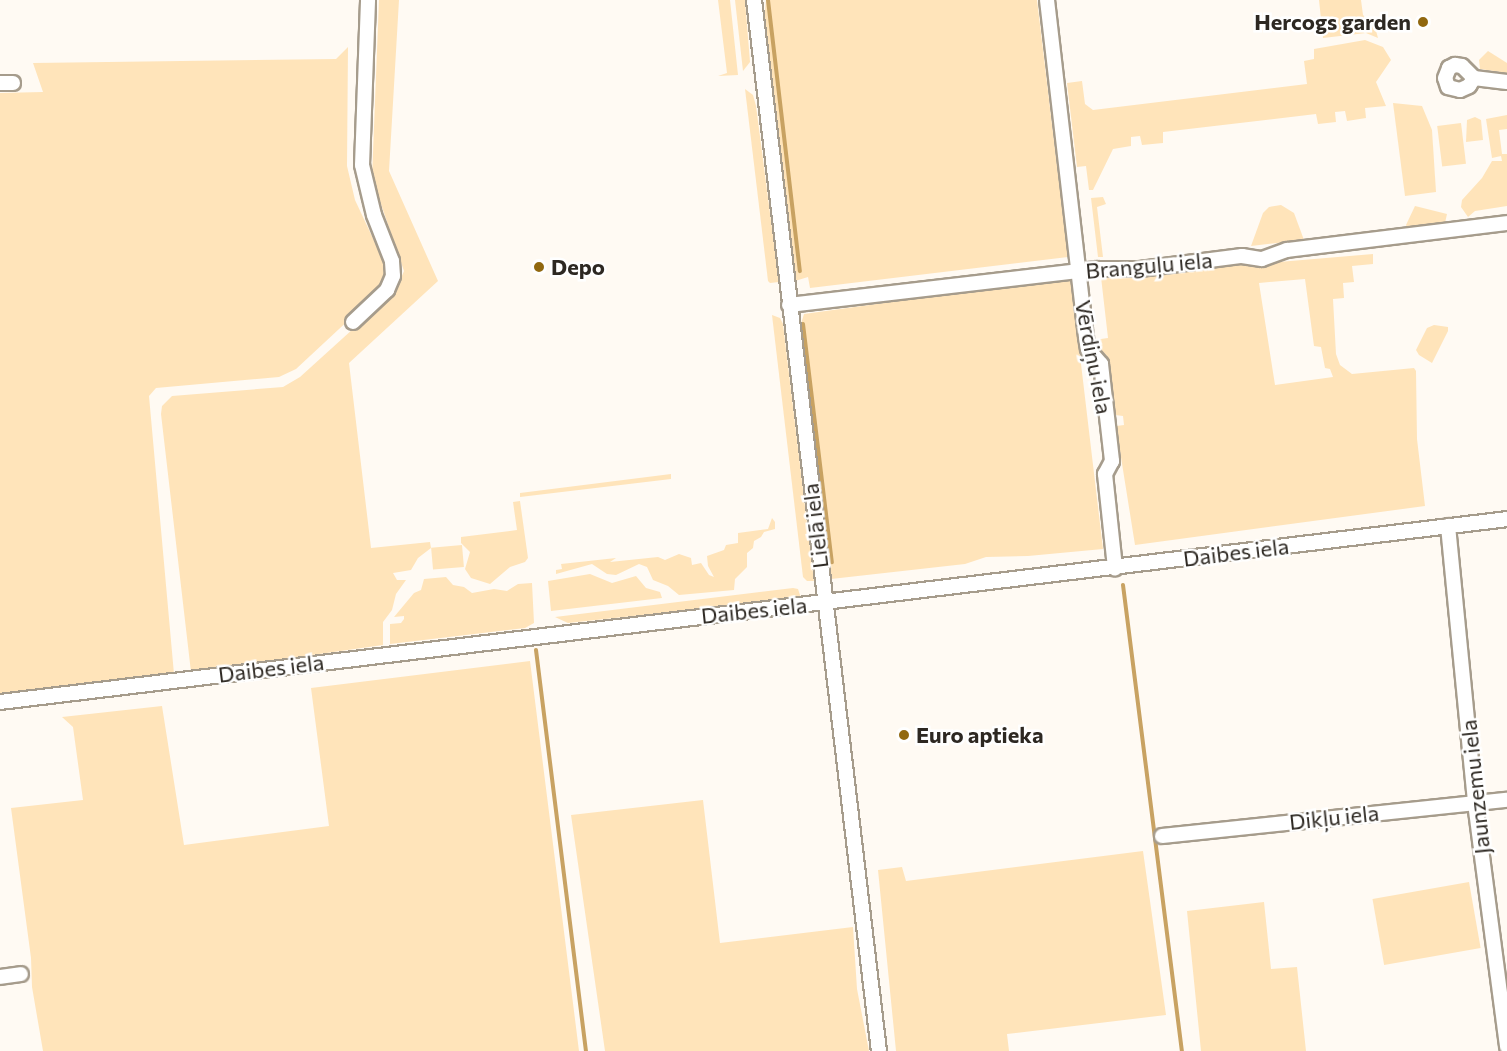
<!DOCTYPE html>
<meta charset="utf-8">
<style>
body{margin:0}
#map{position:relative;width:1507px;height:1051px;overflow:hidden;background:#fffaf3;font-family:Commissioner,sans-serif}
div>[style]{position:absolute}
.green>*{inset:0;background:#ffe4ba;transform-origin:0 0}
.stream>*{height:4px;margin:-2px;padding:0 2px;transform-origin:2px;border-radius:2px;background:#c8a262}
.roads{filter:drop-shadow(2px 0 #a69c8c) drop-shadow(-2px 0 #a69c8c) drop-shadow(0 2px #a69c8c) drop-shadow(0 -2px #a69c8c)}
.minor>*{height:14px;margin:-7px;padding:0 7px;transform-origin:7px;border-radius:7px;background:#fff}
.dots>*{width:16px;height:16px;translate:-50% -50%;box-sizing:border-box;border:3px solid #fff;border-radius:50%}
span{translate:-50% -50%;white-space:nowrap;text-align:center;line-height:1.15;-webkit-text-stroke:5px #fff;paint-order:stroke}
.poi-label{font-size:22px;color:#2d2822;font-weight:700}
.right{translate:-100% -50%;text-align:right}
.left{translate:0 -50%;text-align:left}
.street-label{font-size:22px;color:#2d2822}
</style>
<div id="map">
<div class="green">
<i style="clip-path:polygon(379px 0,399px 0,389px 171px,438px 281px,349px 363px,371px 548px,430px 542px,431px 548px,418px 558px,411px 570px,393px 573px,397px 580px,406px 580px,396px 594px,392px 610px,383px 622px,383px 645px,191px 672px,161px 414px,162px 406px,172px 396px,283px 387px,300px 377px,396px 290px,404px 271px,372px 178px)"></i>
<i style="clip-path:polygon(718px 0,730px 0,738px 75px,718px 76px,727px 73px)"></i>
<i style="clip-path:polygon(735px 0,745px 0,750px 62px,743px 71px)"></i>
<i style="clip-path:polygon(766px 0,1037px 0,1068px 257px,810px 288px,808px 277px,795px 281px,763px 32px)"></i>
<i style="clip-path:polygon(1319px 0,1361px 0,1363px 15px,1375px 27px,1378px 38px,1366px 33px,1323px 38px)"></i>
<i style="clip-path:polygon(1365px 40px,1383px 47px,1391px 60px,1376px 82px,1386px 106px,1365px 108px,1366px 118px,1347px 121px,1345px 111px,1335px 112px,1336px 122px,1318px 124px,1316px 114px,1163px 132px,1163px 143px,1142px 145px,1140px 136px,1131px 137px,1131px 146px,1113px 149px,1093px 190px,1089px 190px,1086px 166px,1077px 167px,1067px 83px,1082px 81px,1085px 104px,1093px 110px,1307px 84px,1304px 61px,1314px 59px,1314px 49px)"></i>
<i style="clip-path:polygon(348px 47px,347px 166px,355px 200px,385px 264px,386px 274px,381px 290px,296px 369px,279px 377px,156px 388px,149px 396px,174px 674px,0 695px,0 93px,43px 92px,33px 63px,336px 59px)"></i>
<i style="clip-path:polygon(1488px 51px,1507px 63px,1507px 73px,1480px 69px,1479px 60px)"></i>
<i style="clip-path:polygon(745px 89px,753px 95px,756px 106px,779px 282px,770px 283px,768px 281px)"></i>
<i style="clip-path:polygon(1393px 103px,1422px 106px,1432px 130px,1436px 192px,1405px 196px)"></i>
<i style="clip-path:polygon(1507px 115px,1507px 129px,1499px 130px,1502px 154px,1507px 154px,1507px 206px,1475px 211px,1468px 217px,1461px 207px,1462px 200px,1482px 178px,1492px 161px,1502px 161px,1501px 156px,1492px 158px,1486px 119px)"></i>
<i style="clip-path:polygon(1475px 117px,1481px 120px,1483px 140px,1466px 142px,1467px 120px)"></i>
<i style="left:1461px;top:123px;width:41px;height:24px;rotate:83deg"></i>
<i style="clip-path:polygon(1103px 197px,1106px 204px,1097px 207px,1103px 257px,1098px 257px,1091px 198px)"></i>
<i style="clip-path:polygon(1281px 205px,1294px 213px,1304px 240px,1251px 246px,1263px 213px,1269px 207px)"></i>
<i style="clip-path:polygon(1415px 206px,1447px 214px,1445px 223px,1408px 229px,1406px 225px)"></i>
<i style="clip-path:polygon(evenodd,1373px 254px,1373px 264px,1352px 266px,1354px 282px,1343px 283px,1344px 298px,1333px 299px,1336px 354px,1340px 365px,1352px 374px,1414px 368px,1416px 371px,1417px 439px,1425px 506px,1135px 545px,1116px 426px,1124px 425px,1123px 416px,1115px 415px,1107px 356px,1095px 347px,1094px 340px,1108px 338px,1101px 277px,1373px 254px,1305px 279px,1314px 346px,1321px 347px,1325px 368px,1330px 369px,1333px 377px,1275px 385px,1259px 283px,1305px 279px)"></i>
<i style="clip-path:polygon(1066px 278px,1073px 282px,1075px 287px,1072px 288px,1103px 549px,1028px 556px,986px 557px,965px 564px,831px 579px,800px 327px,804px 314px)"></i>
<i style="clip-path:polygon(772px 315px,780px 318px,783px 324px,814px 581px,807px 581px,803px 577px)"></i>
<i style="clip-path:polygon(1434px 325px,1448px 327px,1448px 331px,1432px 363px,1419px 355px,1416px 350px,1427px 328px)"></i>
<i style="clip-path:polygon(671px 474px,671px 479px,520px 497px,520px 493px)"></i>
<i style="clip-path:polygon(520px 501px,528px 558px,525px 562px,510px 567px,490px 584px,471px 578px,465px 569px,470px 552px,461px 543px,461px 537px,517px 530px,513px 502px)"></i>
<i style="clip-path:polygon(772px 518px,775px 522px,775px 529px,764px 532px,761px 537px,754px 541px,753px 548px,747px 553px,747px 567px,735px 579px,734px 590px,679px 595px,668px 586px,653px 580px,647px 567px,639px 564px,616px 575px,607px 574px,592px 564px,556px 574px,556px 570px,562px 569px,561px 564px,616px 558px,610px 562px,658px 557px,665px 560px,679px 554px,691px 558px,692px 565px,701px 563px,709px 575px,714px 577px,708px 566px,707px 556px,724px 550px,726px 545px,738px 543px,738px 533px,768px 529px)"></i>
<i style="left:462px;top:545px;width:22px;height:31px;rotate:85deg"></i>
<i style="clip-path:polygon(590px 574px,612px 583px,636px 576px,646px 588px,660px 592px,662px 598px,551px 611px,548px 581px)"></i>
<i style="clip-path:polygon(446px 577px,453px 585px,464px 587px,472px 593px,494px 589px,507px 591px,518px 584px,532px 583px,534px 623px,525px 628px,390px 644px,390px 624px,401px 623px,404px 619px,404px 616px,394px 617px,414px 593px,421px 590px,424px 579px)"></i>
<i style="clip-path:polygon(793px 588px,798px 589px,801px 598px,568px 623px,555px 617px)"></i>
<i style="clip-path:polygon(530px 661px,579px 1051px,43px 1051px,32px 987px,31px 958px,11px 808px,83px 800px,73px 727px,62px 717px,162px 706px,184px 845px,329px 826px,311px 688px)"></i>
<i style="clip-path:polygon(703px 800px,720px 943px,853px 927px,857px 989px,869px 1051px,605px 1051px,571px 815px)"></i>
<i style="clip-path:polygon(1143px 851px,1166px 1015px,1007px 1034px,1009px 1051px,896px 1051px,878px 870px,902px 867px,906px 881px)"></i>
<i style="left:1469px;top:882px;width:67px;height:98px;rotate:80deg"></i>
<i style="clip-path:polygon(1264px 902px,1271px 969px,1297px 967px,1306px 1051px,1201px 1051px,1187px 911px)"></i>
</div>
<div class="stream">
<i style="left:768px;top:0;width:273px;rotate:83.3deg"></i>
<i style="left:803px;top:324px;width:240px;rotate:83.1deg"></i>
<i style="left:1123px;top:585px;width:470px;rotate:82.8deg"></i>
<i style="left:536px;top:650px;width:404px;rotate:82.9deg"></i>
</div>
<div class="roads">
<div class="minor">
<i style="left:754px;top:0;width:1058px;rotate:83.22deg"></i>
<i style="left:1047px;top:0;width:339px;rotate:83.4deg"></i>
<i style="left:1086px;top:337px;width:12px;rotate:81deg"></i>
<i style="left:1088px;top:349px;width:20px;rotate:49deg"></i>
<i style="left:1101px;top:364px;width:98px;rotate:83.5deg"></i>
<i style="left:1112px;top:461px;width:15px;rotate:118deg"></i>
<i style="left:1105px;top:474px;width:95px;rotate:83.9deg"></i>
<i style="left:1474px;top:78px;width:9px;rotate:122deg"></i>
<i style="left:1469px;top:86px;width:10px;rotate:156deg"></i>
<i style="left:1460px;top:90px;width:12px;rotate:-166deg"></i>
<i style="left:1448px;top:87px;width:9px;rotate:-108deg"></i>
<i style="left:1445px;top:78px;width:11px;rotate:-68deg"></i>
<i style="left:1449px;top:68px;width:7px;rotate:-27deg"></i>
<i style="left:1455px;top:65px;width:7px;rotate:8deg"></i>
<i style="left:1462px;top:66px;width:17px;rotate:45deg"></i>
<i style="left:1474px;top:78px;width:33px;rotate:7deg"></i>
<i style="left:0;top:83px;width:13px"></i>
<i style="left:789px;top:305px;width:310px;rotate:-6.7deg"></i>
<i style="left:1097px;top:269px;width:43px"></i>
<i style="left:1140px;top:269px;width:103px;rotate:-7.3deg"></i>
<i style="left:1242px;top:256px;width:20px;rotate:9deg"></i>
<i style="left:1262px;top:259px;width:27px;rotate:-20deg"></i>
<i style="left:1287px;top:250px;width:222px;rotate:-7deg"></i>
<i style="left:353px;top:322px;width:47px;rotate:-43.3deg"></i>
<i style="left:387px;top:290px;width:15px;rotate:-67deg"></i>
<i style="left:393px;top:276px;width:15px;rotate:-94deg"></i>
<i style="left:392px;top:261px;width:49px;rotate:-111.4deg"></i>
<i style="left:374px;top:215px;width:51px;rotate:-103.5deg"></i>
<i style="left:362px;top:165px;width:165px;rotate:-87.9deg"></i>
<i style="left:1448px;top:526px;width:278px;rotate:84.4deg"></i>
<i style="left:1475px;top:803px;width:246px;rotate:82.5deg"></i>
<i style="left:0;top:702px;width:1518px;rotate:-6.92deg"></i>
<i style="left:1162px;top:836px;width:347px;rotate:-6deg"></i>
<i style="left:0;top:977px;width:21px;rotate:-8deg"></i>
</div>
</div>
<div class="dots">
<i style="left:1423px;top:22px;background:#916810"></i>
<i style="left:539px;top:267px;background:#916810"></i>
<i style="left:904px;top:735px;background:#916810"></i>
</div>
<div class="poi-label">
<span class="right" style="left:1411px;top:22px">Hercogs garden</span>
<span class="left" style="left:551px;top:267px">Depo</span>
<span class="left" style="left:916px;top:735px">Euro aptieka</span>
</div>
<div class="street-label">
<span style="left:1149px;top:265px;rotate:-5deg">Branguļu iela</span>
<span style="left:1094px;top:357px;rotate:79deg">Vērdiņu iela</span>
<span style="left:815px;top:526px;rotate:-97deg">Lielā iela</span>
<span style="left:1236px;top:552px;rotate:-7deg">Daibes iela</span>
<span style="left:754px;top:610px;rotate:-6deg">Daibes iela</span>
<span style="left:271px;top:668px;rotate:-7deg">Daibes iela</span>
<span style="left:1475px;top:787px;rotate:-96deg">Jaunzemu iela</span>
<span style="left:1334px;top:817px;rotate:-6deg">Dikļu iela</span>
</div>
</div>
